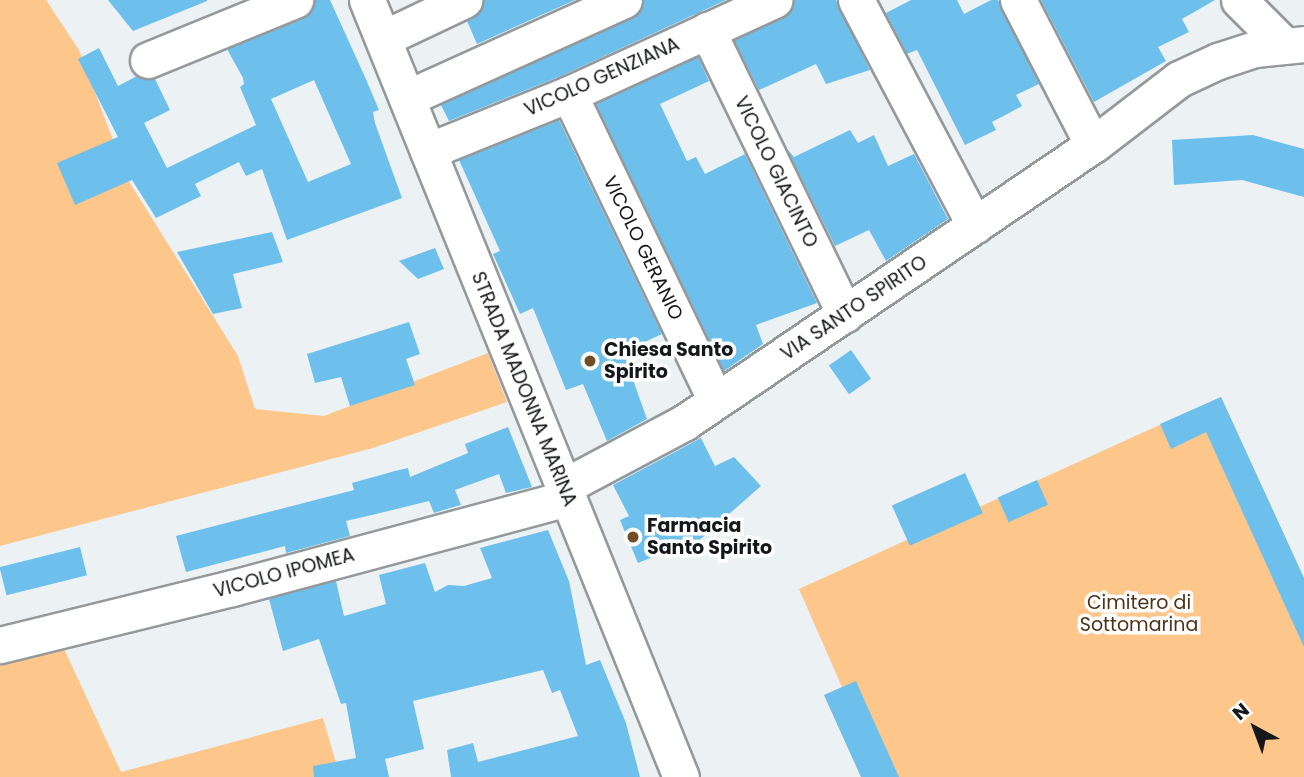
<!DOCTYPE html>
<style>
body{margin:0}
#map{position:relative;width:1304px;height:777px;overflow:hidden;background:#ecf1f4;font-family:Poppins,sans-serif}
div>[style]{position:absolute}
.green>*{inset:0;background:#fdc68b}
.building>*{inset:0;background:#6cc0eb;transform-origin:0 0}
.roads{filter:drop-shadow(2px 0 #94999c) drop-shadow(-2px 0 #94999c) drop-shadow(0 2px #94999c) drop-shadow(0 -2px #94999c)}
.minor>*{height:35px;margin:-17.5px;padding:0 17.5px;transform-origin:17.5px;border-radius:17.5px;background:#fff}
.dots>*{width:19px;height:19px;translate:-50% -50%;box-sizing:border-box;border:4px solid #fff;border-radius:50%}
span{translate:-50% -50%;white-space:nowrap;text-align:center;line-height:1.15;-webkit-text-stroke:7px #fff;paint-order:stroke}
.street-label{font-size:19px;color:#151718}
.poi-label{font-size:19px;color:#151718;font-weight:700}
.left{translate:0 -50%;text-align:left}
.park-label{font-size:19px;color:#4b3318}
.north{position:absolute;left:1220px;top:693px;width:70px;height:70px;-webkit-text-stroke:5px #fff;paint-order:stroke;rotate:319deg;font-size:19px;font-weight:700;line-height:28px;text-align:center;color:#151718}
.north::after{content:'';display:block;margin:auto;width:24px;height:32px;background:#151718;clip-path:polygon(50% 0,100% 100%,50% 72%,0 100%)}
</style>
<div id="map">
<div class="green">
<i style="clip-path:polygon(0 0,46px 0,79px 50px,128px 180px,238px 356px,255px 409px,324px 416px,488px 353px,507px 402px,373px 448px,0 546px)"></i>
<i style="clip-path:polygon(1221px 397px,1304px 578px,1304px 777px,861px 777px,824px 695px,842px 687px,799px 589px)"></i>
<i style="clip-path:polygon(60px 640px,121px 772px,323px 718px,340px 777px,0 777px,0 654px)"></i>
</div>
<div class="building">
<i style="clip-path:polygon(108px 0,207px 0,207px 1px,133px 31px)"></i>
<i style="clip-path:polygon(evenodd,315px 0,330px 0,365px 77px,379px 110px,373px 112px,375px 123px,402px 198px,287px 240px,262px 169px,246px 176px,239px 162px,195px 184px,201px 196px,156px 218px,132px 180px,75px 205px,57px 163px,118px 137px,78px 59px,99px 48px,118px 86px,137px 76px,155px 79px,170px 110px,144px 123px,167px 168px,256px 125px,240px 87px,244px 84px,243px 78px,227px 49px,303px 19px,311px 12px,315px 0,314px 80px,351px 164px,308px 182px,271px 99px,314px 80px)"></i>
<i style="clip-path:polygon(484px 0,575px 0,477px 44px,467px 21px,480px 12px)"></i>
<i style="clip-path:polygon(644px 0,726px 0,561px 76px,449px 121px,441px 105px,632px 18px,641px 11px)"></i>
<i style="clip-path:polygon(794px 0,836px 0,870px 70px,826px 84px,816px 64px,759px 90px,734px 40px,783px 18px,791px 11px)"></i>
<i style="clip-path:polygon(911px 0,957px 0,964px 14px,991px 0,998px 0,1039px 84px,1016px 95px,1022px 106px,992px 122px,996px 130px,965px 145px,917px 50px,907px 54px,886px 13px)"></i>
<i style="clip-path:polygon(1041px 0,1215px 0,1182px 19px,1189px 32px,1158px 47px,1166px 61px,1094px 102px)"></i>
<i style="clip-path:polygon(698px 57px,709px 81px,660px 104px,687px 161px,696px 157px,705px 174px,745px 154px,817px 303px,756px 325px,763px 344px,724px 371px,596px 104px)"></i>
<i style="clip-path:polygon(559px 120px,662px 334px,623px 352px,647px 419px,607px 441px,583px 384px,566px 390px,533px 308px,520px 314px,493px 254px,500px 251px,459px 160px)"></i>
<i style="clip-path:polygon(850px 130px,858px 143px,874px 135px,888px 166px,914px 154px,948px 219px,886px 261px,869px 230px,835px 246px,787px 149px,794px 157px)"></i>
<i style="clip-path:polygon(1253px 135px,1304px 149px,1304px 197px,1242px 180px,1174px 185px,1172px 140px)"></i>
<i style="clip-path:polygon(272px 232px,283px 262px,233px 274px,242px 308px,213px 314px,177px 252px)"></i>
<i style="clip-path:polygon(435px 248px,444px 269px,418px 279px,399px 261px)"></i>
<i style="clip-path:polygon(409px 322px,420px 354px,406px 359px,415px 385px,350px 406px,341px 377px,315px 383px,307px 354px)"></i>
<i style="left:851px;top:350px;width:35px;height:27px;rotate:55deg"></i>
<i style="clip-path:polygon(1221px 397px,1304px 578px,1304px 647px,1206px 432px,1171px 449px,1160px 424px)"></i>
<i style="clip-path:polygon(508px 427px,532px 487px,506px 493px,499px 474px,455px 490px,461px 505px,450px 508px,434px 513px,429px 501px,376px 514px,346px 521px,350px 536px,286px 553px,285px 546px,186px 572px,176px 536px,354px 490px,352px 483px,395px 471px,408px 468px,410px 477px,468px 453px,465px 444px)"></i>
<i style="clip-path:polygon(701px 438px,715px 466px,734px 457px,761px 486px,695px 544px,693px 540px,638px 563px,620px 520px,629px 516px,613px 485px)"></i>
<i style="left:965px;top:473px;width:44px;height:80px;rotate:66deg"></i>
<i style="left:1037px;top:480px;width:27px;height:43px;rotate:66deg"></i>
<i style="clip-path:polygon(548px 530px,569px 581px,586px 665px,600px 660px,626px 723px,640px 777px,451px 777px,447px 750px,473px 743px,478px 762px,578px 736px,560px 690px,552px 693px,543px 670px,413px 701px,424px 749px,385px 759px,389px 777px,314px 777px,313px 766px,356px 758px,346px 703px,341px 704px,319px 639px,283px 651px,269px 599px,336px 581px,344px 616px,386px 604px,379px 575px,425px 563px,435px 592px,448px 585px,464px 586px,492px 578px,480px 548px)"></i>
<i style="left:80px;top:547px;width:29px;height:83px;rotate:76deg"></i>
<i style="clip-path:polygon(856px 681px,867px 706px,899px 777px,861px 777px,824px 695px)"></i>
</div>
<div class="roads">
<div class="minor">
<i style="left:367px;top:0;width:838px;rotate:68deg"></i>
<i style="left:856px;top:0;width:255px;rotate:62.2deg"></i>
<i style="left:1018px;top:0;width:163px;rotate:62.7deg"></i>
<i style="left:1239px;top:0;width:64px;rotate:45deg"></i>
<i style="left:707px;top:30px;width:316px;rotate:64.1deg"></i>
<i style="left:384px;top:38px;width:89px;rotate:-25.4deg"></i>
<i style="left:148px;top:60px;width:159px;rotate:-22.2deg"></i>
<i style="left:569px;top:94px;width:340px;rotate:64.4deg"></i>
<i style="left:407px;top:98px;width:238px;rotate:-24.3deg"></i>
<i style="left:428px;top:151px;width:152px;rotate:-22deg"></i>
<i style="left:569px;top:94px;width:226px;rotate:-24.6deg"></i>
<i style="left:563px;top:487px;width:138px;rotate:-28deg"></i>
<i style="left:685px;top:422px;width:493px;rotate:-34.2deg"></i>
<i style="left:1093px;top:145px;width:108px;rotate:-37.5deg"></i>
<i style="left:1179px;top:79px;width:43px;rotate:-24.8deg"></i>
<i style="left:1218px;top:61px;width:39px;rotate:-18deg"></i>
<i style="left:1255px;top:49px;width:49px;rotate:-5.8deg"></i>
<i style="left:0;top:645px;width:239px;rotate:-13.8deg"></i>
<i style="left:232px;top:588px;width:347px;rotate:-15deg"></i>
</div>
</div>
<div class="dots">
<i style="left:590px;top:361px;background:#714e27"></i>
<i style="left:633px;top:537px;background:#714e27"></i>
</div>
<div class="street-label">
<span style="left:602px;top:77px;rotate:-24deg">VICOLO GENZIANA</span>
<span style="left:776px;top:172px;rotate:64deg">VICOLO GIACINTO</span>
<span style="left:643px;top:248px;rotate:64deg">VICOLO GERANIO</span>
<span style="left:854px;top:308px;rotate:-34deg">VIA SANTO SPIRITO</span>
<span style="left:524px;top:389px;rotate:68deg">STRADA MADONNA MARINA</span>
<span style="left:284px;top:573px;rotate:-15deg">VICOLO IPOMEA</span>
</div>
<div class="poi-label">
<span class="left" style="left:604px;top:361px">Chiesa Santo<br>Spirito</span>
<span class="left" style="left:647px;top:537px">Farmacia<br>Santo Spirito</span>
</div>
<div class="park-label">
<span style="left:1139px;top:614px">Cimitero di<br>Sottomarina</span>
</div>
<div class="north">N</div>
</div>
